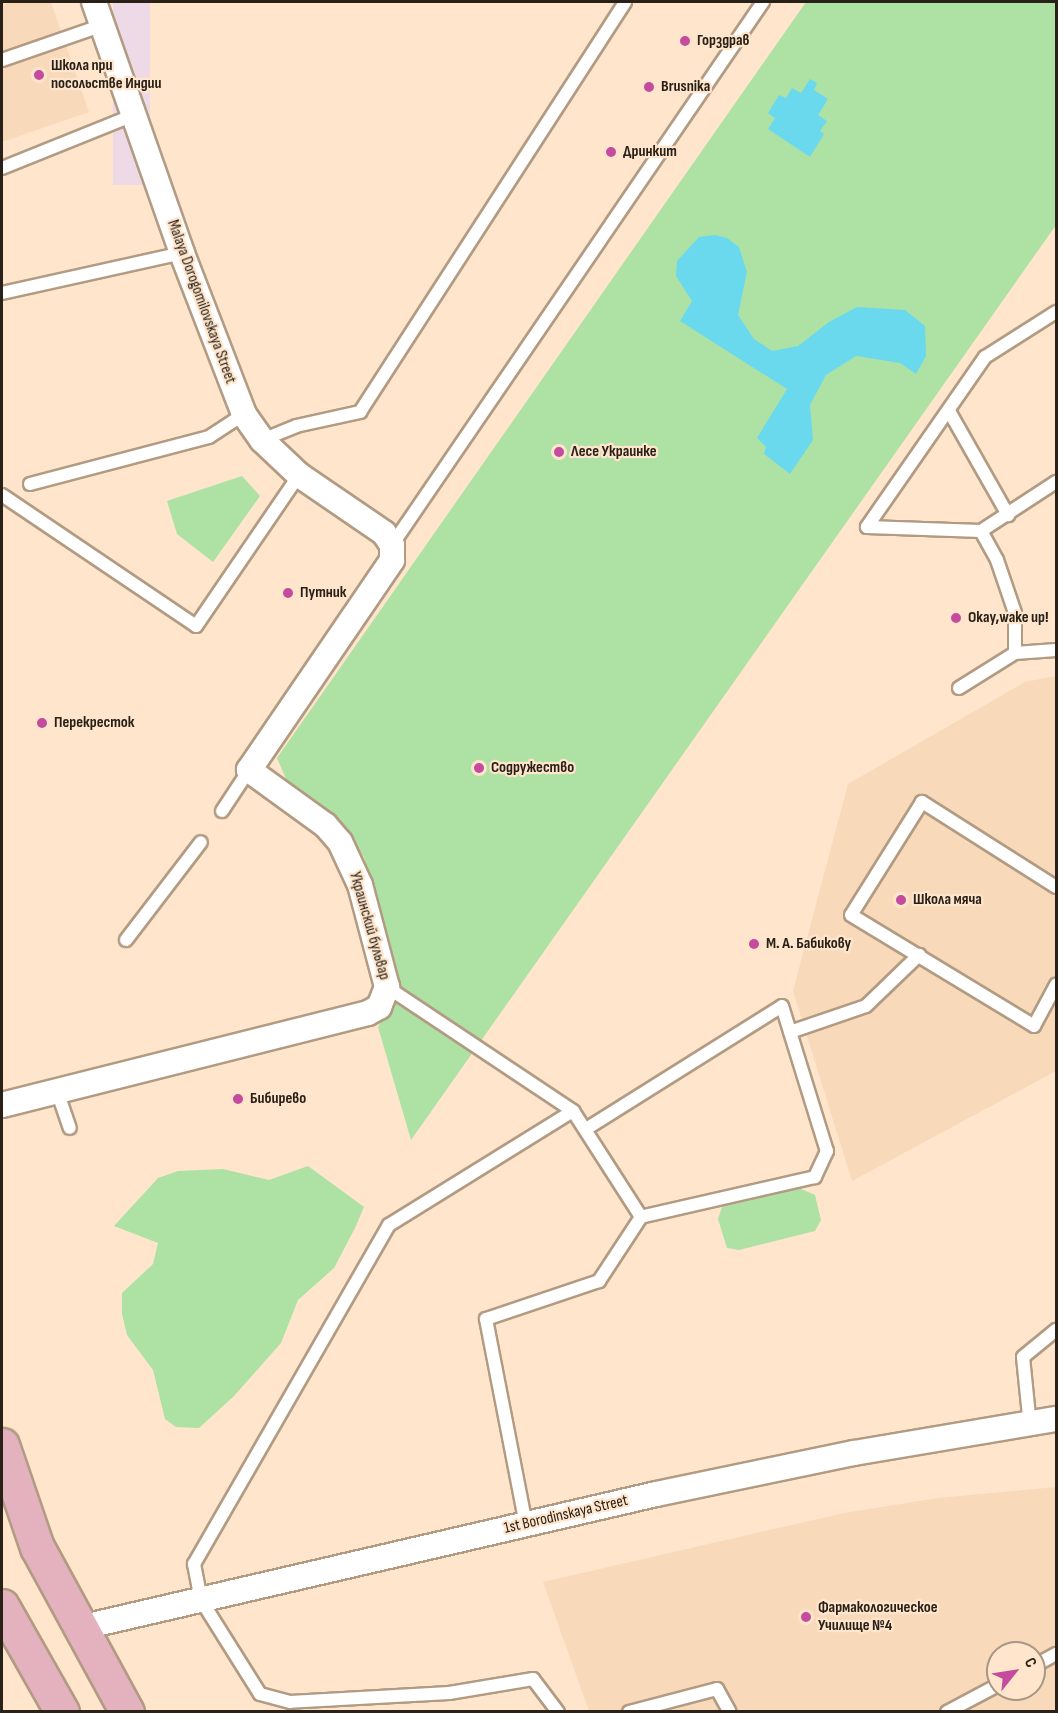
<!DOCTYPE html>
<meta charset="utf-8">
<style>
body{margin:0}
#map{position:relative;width:1058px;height:1713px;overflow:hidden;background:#fee5cc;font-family:"Sofia Sans Condensed",sans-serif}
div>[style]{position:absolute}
.industrial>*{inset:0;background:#eed9e7;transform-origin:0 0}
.built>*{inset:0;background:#f8dabb}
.green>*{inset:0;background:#aee1a4}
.water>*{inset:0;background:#6ad9ee}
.roads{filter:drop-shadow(2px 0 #b29b83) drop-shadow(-2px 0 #b29b83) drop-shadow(0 2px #b29b83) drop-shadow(0 -2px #b29b83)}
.service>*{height:12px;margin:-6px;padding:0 6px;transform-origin:6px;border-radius:6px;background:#fff}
.minor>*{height:24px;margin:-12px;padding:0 12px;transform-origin:12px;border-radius:12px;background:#fff}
.primary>*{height:33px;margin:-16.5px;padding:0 16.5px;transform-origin:16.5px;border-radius:16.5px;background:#e4b2be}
.dots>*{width:16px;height:16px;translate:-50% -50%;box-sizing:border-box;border:3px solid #fee5cc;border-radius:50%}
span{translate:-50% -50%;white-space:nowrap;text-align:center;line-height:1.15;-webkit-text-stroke:4.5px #fee5cc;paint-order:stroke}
.poi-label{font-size:16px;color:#292017;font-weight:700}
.left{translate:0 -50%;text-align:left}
.street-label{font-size:16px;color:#292017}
.frame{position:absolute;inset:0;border:3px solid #292017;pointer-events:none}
.north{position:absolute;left:986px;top:1641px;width:60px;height:60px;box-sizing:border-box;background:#fee5cc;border:2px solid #a99684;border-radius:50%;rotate:60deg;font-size:16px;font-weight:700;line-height:24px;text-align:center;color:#292017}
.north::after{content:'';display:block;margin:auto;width:21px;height:27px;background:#c44b9e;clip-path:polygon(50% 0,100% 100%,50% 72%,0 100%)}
</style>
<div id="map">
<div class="industrial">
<i style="left:113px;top:2px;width:37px;height:183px"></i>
</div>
<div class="built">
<i style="clip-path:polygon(2px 2px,51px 2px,89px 112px,2px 142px)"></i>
<i style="clip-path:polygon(1056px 676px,1056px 1071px,852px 1181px,793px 991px,848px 784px,1025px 682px)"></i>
<i style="clip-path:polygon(evenodd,1056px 1487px,1056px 1711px,589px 1711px,543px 1582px,844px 1513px,938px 1498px,1056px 1487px,998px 1653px,1034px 1653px,1034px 1689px,998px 1689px,998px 1653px)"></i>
</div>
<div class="green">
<i style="clip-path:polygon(806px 2px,1056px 2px,1056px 225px,411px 1140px,378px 1027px,402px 990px,364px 857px,333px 815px,287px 781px,277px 758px)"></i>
<i style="clip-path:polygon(242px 476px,260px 496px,213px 562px,177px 534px,167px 501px)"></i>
<i style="clip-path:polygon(308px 1166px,364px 1207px,355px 1228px,334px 1268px,298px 1300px,281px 1343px,234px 1396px,199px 1428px,176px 1427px,165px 1419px,153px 1370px,127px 1335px,122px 1314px,122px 1293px,153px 1264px,158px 1243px,114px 1226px,158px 1178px,178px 1171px,223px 1169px,269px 1180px)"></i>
<i style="clip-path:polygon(799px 1188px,815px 1195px,821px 1220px,815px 1231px,739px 1250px,727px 1248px,718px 1219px,722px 1207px)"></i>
</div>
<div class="water">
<i style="clip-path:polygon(810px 79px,817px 83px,814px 90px,828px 99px,818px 115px,827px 121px,820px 131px,824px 134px,810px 157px,768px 129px,775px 118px,768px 113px,779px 95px,786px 98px,792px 88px,801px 93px)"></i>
<i style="clip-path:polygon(715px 235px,727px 238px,739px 247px,747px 272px,738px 315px,754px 339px,772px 351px,798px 346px,829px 322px,857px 307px,905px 310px,925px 326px,926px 356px,916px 374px,900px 363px,856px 356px,826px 375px,810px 405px,813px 440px,790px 474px,764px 454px,766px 447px,757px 438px,787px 389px,680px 321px,692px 301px,676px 276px,677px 261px,699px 237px)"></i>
</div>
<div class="roads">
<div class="service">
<i style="left:2px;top:60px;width:107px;rotate:-19.1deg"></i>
<i style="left:2px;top:168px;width:142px;rotate:-21.9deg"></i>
<i style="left:2px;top:293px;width:184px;rotate:-12.5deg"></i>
<i style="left:1056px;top:312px;width:84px;rotate:147.6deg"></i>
<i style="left:985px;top:357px;width:207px;rotate:124.8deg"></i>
<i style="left:867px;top:527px;width:114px;rotate:2deg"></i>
<i style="left:981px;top:531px;width:90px;rotate:-33.2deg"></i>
<i style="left:949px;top:411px;width:120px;rotate:60.4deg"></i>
<i style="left:262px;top:440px;width:37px;rotate:-22deg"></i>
<i style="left:296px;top:426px;width:66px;rotate:-12.3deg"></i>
<i style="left:360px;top:412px;width:488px;rotate:-57.1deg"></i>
<i style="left:30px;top:484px;width:185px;rotate:-14.7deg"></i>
<i style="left:209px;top:437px;width:42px;rotate:-33.3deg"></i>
<i style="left:2px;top:495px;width:234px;rotate:34deg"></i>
<i style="left:196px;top:626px;width:183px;rotate:-55.7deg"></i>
<i style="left:981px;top:531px;width:33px;rotate:61deg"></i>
<i style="left:997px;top:560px;width:56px;rotate:71.2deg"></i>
<i style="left:1015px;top:613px;width:40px;rotate:90deg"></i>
<i style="left:392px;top:545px;width:658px;rotate:-55.66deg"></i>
<i style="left:959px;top:688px;width:66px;rotate:-32deg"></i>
<i style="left:1015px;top:653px;width:41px;rotate:-4.2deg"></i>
<i style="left:222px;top:811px;width:49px;rotate:-56.6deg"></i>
<i style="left:1056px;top:887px;width:159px;rotate:-147.6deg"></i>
<i style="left:922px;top:802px;width:133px;rotate:122.1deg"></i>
<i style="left:851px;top:915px;width:214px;rotate:31.2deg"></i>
<i style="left:1034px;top:1026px;width:47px;rotate:-61.8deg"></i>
<i style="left:126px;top:940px;width:123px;rotate:-52.6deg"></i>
<i style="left:387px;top:987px;width:224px;rotate:33.7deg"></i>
<i style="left:573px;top:1111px;width:126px;rotate:57.3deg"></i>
<i style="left:641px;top:1217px;width:77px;rotate:123.3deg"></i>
<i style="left:599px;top:1281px;width:119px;rotate:161.4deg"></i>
<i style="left:486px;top:1319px;width:209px;rotate:79deg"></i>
<i style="left:790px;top:1032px;width:80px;rotate:-18.9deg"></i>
<i style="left:866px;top:1006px;width:74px;rotate:-43.9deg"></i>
<i style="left:57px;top:1091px;width:39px;rotate:71deg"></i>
<i style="left:586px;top:1129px;width:231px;rotate:-32.1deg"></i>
<i style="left:782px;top:1006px;width:152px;rotate:72.8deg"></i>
<i style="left:827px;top:1151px;width:29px;rotate:115deg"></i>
<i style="left:815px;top:1177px;width:179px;rotate:167.1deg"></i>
<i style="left:1030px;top:1426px;width:69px;rotate:-95.8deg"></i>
<i style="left:1023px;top:1357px;width:43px;rotate:-39.3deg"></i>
<i style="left:1034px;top:1666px;width:25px;rotate:-29deg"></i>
<i style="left:558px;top:1712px;width:41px;rotate:-127.1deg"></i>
<i style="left:533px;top:1679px;width:85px;rotate:170.5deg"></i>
<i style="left:449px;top:1693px;width:159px;rotate:176.8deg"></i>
<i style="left:290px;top:1702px;width:31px;rotate:-165deg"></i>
<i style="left:260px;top:1694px;width:111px;rotate:-122.1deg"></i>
<i style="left:201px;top:1600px;width:37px;rotate:-101deg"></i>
<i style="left:194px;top:1564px;width:391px;rotate:-60.1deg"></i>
<i style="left:389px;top:1225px;width:216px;rotate:-31.8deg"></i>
<i style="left:629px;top:1712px;width:91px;rotate:-14.6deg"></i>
<i style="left:717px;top:1689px;width:26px;rotate:61deg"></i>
<i style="left:947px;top:1712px;width:58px;rotate:-27.9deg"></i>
</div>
<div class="minor">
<i style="left:2px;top:1105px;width:377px;rotate:-14.1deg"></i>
<i style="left:368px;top:1013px;width:13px;rotate:-29deg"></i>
<i style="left:379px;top:1007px;width:22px;rotate:-68deg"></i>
<i style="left:387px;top:987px;width:106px;rotate:-104.8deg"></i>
<i style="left:360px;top:885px;width:47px;rotate:-114.9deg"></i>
<i style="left:340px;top:842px;width:23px;rotate:-131deg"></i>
<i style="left:325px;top:825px;width:94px;rotate:-144.1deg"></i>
<i style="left:249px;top:770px;width:254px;rotate:-55.7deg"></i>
<i style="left:392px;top:560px;width:15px;rotate:-90deg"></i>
<i style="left:392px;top:545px;width:14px;rotate:-124deg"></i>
<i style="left:384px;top:533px;width:103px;rotate:-145.7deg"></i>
<i style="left:299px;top:475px;width:51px;rotate:-136.6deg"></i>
<i style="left:262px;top:440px;width:32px;rotate:-125deg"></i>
<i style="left:244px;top:414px;width:173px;rotate:-111.1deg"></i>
<i style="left:182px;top:253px;width:266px;rotate:-109.3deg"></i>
<i style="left:79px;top:1628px;width:592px;rotate:-13.07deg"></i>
<i style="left:656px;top:1494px;width:202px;rotate:-11.7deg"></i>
<i style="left:854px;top:1453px;width:205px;rotate:-9.6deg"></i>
</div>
<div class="primary">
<i style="left:2px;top:1445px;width:108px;rotate:71.1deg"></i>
<i style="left:37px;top:1547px;width:188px;rotate:61.4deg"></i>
<i style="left:2px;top:1606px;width:122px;rotate:60.5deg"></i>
</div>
</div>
<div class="dots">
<i style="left:685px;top:41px;background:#c44b9e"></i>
<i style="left:39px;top:75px;background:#c44b9e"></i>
<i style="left:649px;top:87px;background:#c44b9e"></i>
<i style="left:611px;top:152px;background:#c44b9e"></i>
<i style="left:559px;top:452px;background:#c44b9e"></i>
<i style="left:288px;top:593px;background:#c44b9e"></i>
<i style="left:956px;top:618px;background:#c44b9e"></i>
<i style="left:42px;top:723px;background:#c44b9e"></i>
<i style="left:479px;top:768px;background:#c44b9e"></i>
<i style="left:901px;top:900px;background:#c44b9e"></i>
<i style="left:754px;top:944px;background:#c44b9e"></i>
<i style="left:238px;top:1099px;background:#c44b9e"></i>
<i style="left:806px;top:1617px;background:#c44b9e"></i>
</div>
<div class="poi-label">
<span class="left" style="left:697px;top:41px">Горздрав</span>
<span class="left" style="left:51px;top:75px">Школа при<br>посольстве Индии</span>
<span class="left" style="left:661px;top:87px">Brusnika</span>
<span class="left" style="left:623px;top:152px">Дринкит</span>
<span class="left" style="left:571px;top:452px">Лесе Украинке</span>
<span class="left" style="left:300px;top:593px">Путник</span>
<span class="left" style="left:968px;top:618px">Okay,wake up!</span>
<span class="left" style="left:54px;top:723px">Перекресток</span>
<span class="left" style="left:491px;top:768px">Содружество</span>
<span class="left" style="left:913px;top:900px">Школа мяча</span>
<span class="left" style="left:766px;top:944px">М. А. Бабикову</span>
<span class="left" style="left:250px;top:1099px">Бибирево</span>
<span class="left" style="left:818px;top:1617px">Фармакологическое<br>Училище №4</span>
</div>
<div class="street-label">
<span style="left:201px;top:302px;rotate:70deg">Malaya Dorogomilovskaya Street</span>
<span style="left:369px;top:926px;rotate:74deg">Украинский бульвар</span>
<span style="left:566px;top:1515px;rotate:-13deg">1st Borodinskaya Street</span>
</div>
<div class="frame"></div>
<div class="north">С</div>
</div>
